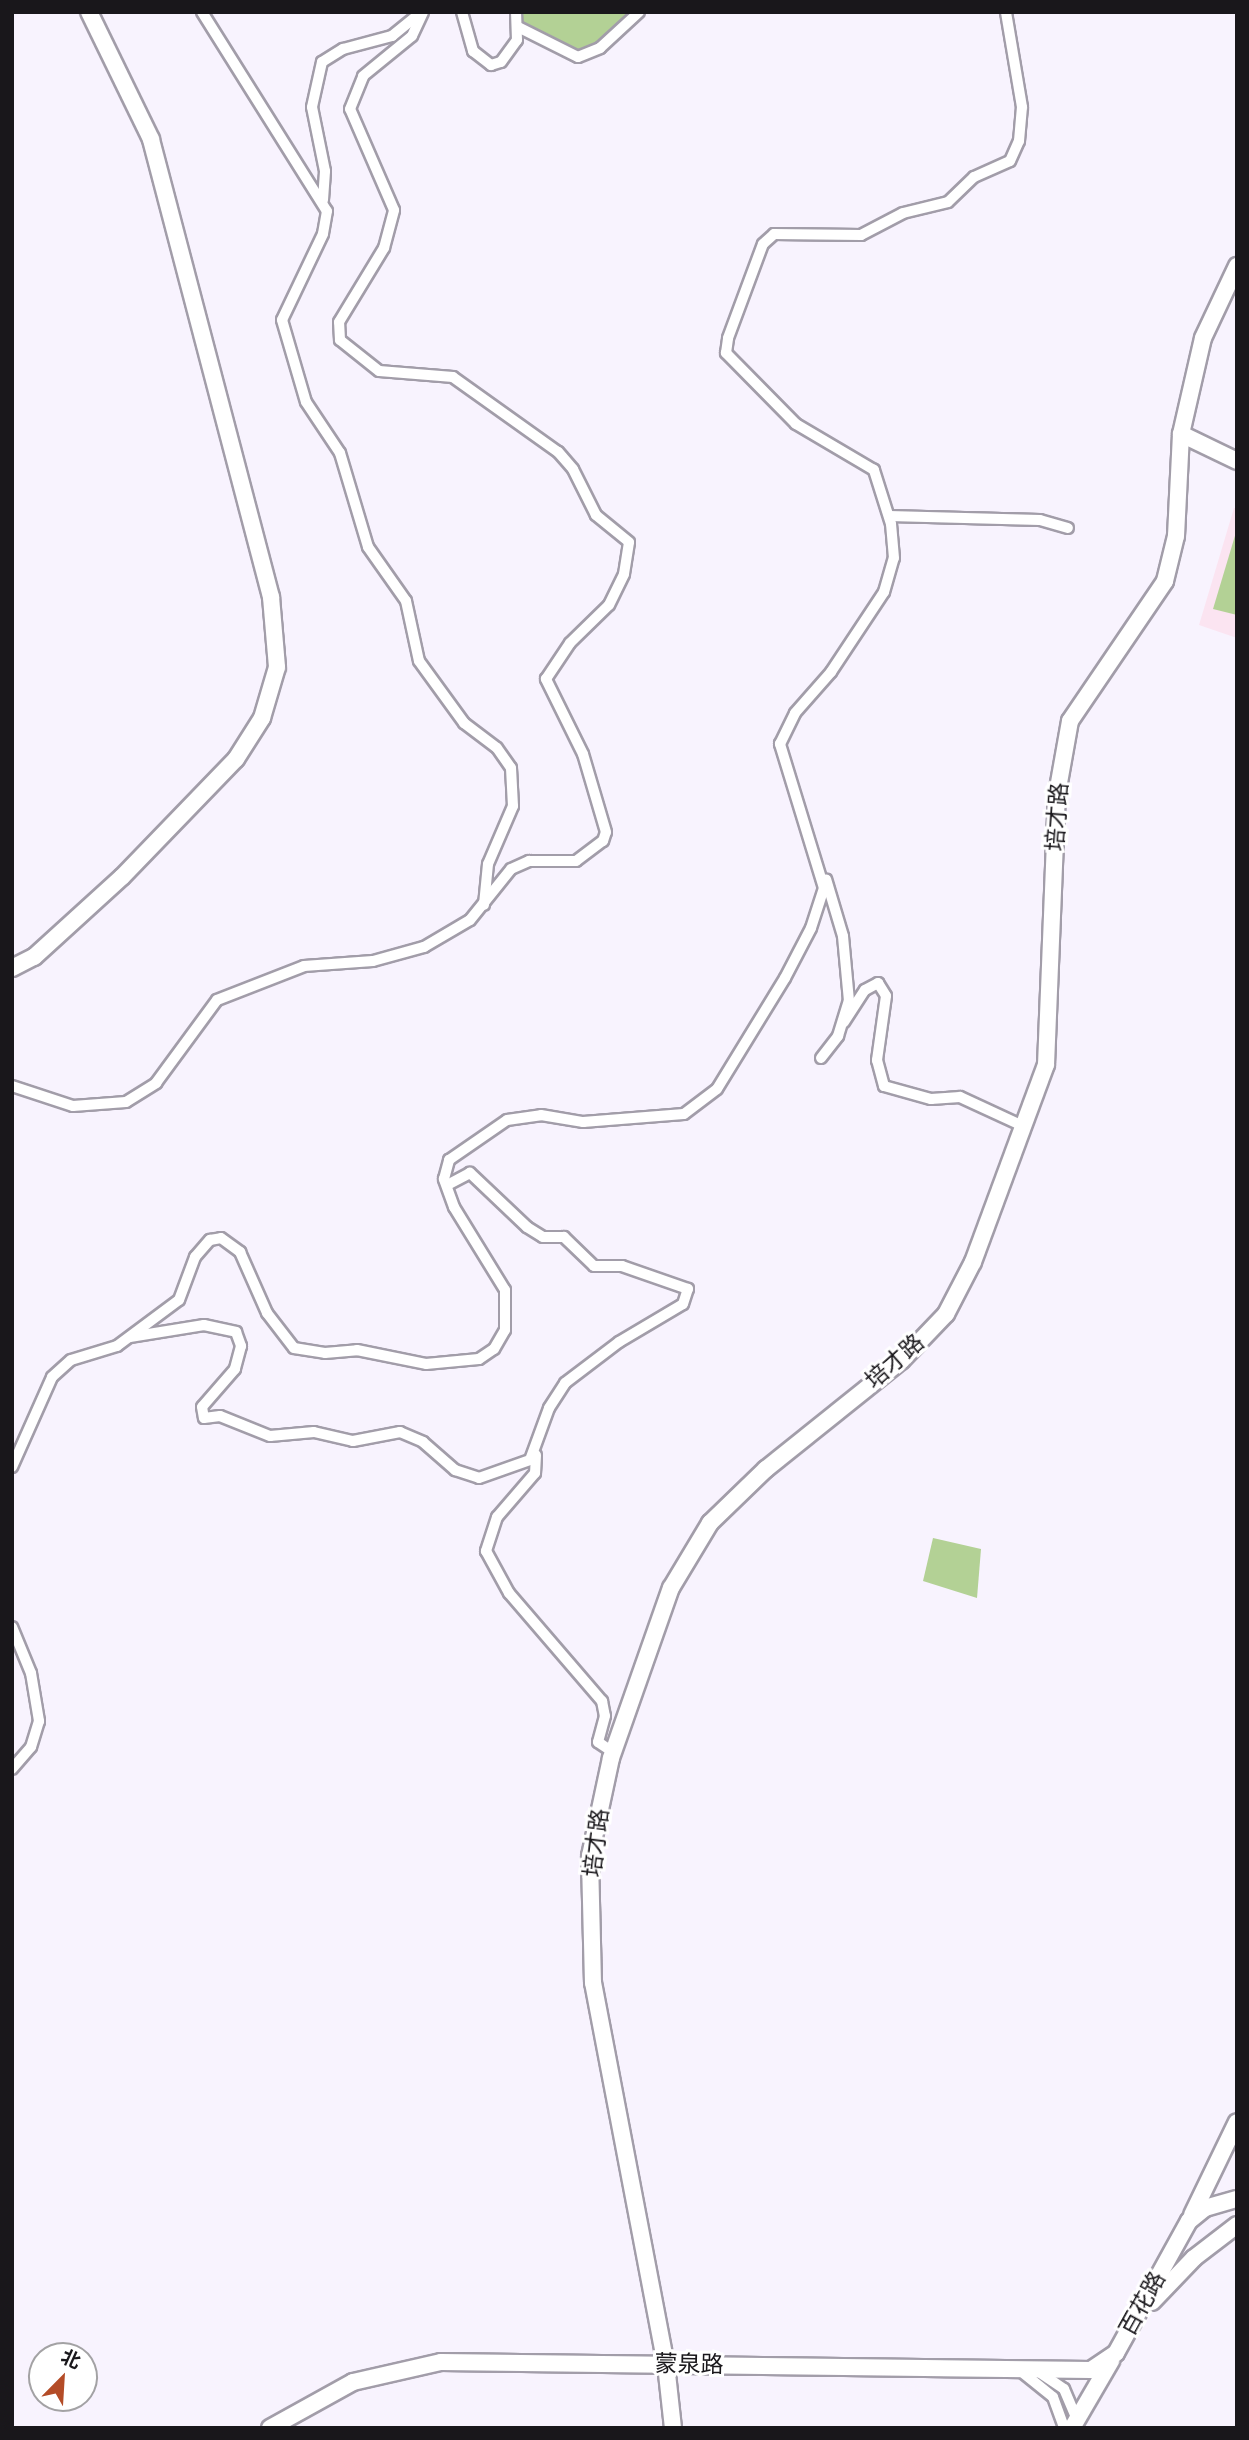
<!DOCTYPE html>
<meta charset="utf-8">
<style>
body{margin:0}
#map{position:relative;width:1249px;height:2440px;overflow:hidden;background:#f8f3fe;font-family:Karla,"Noto Sans SC",sans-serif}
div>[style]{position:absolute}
.education>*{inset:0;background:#fbe4f1}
.green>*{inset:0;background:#b3d195}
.roads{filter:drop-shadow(2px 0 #a29da9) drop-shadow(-2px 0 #a29da9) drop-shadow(0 2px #a29da9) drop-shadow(0 -2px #a29da9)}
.street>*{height:10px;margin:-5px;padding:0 5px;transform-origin:5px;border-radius:5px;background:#fff}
.secondary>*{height:16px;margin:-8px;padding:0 8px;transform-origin:8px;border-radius:8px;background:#fff}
span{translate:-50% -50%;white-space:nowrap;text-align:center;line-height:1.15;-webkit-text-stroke:6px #fff;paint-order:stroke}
.street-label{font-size:23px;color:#19171b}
.frame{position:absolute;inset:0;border:14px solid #19171b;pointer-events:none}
.north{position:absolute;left:28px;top:2342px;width:70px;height:70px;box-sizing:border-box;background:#fff;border:2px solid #a3a2a4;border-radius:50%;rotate:24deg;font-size:19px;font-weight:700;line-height:28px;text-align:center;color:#19171b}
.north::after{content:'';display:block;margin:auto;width:24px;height:32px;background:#b44c27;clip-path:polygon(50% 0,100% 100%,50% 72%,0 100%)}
</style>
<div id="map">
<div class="education">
<i style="clip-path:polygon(1234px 508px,1237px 508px,1237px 638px,1199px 625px)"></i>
</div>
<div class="green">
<i style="clip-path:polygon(522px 12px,629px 12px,596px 44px,579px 51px,523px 23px)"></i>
<i style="clip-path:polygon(1237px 529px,1237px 615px,1213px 609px)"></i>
<i style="clip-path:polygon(933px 1538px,981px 1549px,977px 1598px,923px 1581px)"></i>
</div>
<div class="roads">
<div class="street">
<i style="left:202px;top:12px;width:235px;rotate:57.9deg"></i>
<i style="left:327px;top:211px;width:23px;rotate:100deg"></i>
<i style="left:323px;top:234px;width:95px;rotate:115.5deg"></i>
<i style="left:282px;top:320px;width:85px;rotate:73.7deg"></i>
<i style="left:306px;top:402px;width:61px;rotate:56.3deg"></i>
<i style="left:340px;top:453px;width:98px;rotate:73.4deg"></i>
<i style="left:368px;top:547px;width:66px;rotate:54.9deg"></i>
<i style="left:406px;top:601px;width:61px;rotate:77.8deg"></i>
<i style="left:419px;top:661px;width:77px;rotate:54deg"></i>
<i style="left:464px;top:723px;width:41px;rotate:37.1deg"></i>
<i style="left:497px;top:748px;width:24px;rotate:55deg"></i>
<i style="left:511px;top:768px;width:38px;rotate:87deg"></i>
<i style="left:513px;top:806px;width:63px;rotate:113.3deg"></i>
<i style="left:488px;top:864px;width:41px;rotate:95.6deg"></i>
<i style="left:462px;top:12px;width:41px;rotate:74.2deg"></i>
<i style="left:473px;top:51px;width:23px;rotate:38deg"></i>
<i style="left:491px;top:65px;width:10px;rotate:-17deg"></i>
<i style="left:501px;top:62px;width:27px;rotate:-54deg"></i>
<i style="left:517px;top:40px;width:28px;rotate:-92deg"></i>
<i style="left:518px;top:27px;width:67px;rotate:26.6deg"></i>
<i style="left:578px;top:57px;width:24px;rotate:-22deg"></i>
<i style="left:600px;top:48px;width:53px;rotate:-42.7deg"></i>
<i style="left:323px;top:200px;width:29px;rotate:-86deg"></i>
<i style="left:325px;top:171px;width:65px;rotate:-101.5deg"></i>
<i style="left:312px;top:107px;width:46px;rotate:-77.5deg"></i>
<i style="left:322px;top:62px;width:25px;rotate:-32deg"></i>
<i style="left:343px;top:49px;width:51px;rotate:-14.9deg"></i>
<i style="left:392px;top:36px;width:35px;rotate:-39deg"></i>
<i style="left:889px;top:516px;width:151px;rotate:1.5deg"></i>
<i style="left:1040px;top:520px;width:29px;rotate:16deg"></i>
<i style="left:844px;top:1022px;width:38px;rotate:-57deg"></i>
<i style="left:865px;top:990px;width:15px;rotate:-28deg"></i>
<i style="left:878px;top:983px;width:15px;rotate:58deg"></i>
<i style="left:886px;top:996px;width:65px;rotate:98deg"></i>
<i style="left:877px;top:1060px;width:27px;rotate:75deg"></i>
<i style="left:884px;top:1086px;width:49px;rotate:15.5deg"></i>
<i style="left:931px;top:1099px;width:29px;rotate:-4deg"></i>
<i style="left:960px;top:1097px;width:72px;rotate:24.8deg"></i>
<i style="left:821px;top:1058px;width:28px;rotate:-52deg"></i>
<i style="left:838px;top:1036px;width:37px;rotate:-73deg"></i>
<i style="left:849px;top:1001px;width:65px;rotate:-95.3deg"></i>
<i style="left:843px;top:936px;width:59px;rotate:-106.6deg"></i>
<i style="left:12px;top:1086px;width:64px;rotate:18.2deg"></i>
<i style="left:73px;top:1106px;width:53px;rotate:-4.3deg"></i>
<i style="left:126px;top:1102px;width:36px;rotate:-32deg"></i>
<i style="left:156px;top:1083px;width:103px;rotate:-53.7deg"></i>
<i style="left:217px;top:1000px;width:93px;rotate:-21.3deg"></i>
<i style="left:304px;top:966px;width:69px;rotate:-4.1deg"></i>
<i style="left:373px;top:961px;width:53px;rotate:-15.4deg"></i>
<i style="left:424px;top:947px;width:53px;rotate:-30.4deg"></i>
<i style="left:470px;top:920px;width:65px;rotate:-51.2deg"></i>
<i style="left:511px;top:869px;width:20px;rotate:-24deg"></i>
<i style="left:529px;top:861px;width:47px"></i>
<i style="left:576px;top:861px;width:34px;rotate:-37deg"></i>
<i style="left:603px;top:841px;width:9px;rotate:-72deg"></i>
<i style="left:606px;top:832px;width:81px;rotate:-106.4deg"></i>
<i style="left:583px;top:754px;width:84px;rotate:-116.3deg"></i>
<i style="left:546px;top:679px;width:43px;rotate:-56.3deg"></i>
<i style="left:570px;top:643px;width:54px;rotate:-44.3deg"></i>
<i style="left:609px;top:605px;width:34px;rotate:-64deg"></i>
<i style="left:624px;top:574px;width:32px;rotate:-81deg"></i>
<i style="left:629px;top:542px;width:43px;rotate:-140.7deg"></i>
<i style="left:596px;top:515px;width:51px;rotate:-116.6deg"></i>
<i style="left:573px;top:469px;width:23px;rotate:-131deg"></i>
<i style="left:558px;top:452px;width:129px;rotate:-144.5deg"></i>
<i style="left:453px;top:377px;width:74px;rotate:-175.4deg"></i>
<i style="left:379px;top:371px;width:50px;rotate:-141.5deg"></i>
<i style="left:340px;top:340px;width:18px;rotate:-93deg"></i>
<i style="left:339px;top:322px;width:87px;rotate:-58.7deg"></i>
<i style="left:384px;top:248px;width:39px;rotate:-75deg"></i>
<i style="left:394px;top:210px;width:110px;rotate:-113.5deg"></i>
<i style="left:350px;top:109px;width:35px;rotate:-68deg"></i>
<i style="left:363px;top:76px;width:63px;rotate:-39.2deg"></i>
<i style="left:412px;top:36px;width:26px;rotate:-65deg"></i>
<i style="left:130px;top:1337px;width:75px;rotate:-9.2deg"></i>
<i style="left:204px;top:1325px;width:33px;rotate:12deg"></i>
<i style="left:236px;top:1332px;width:15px;rotate:70deg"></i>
<i style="left:241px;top:1346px;width:24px;rotate:105deg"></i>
<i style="left:235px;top:1369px;width:50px;rotate:131deg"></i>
<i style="left:202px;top:1407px;width:11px;rotate:80deg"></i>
<i style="left:204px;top:1418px;width:16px;rotate:-7deg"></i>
<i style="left:220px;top:1416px;width:54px;rotate:21.8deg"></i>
<i style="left:270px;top:1436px;width:44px;rotate:-5.2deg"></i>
<i style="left:314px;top:1432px;width:40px;rotate:13deg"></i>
<i style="left:353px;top:1441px;width:48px;rotate:-10.8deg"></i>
<i style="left:400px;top:1432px;width:25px;rotate:23deg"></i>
<i style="left:423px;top:1442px;width:43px;rotate:41.2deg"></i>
<i style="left:455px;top:1470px;width:25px;rotate:18deg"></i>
<i style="left:479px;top:1478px;width:54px;rotate:-19.4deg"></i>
<i style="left:530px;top:1460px;width:55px;rotate:-69.9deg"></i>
<i style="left:549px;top:1408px;width:30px;rotate:-57deg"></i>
<i style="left:565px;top:1383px;width:68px;rotate:-37.2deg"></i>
<i style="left:619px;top:1342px;width:74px;rotate:-30.7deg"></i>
<i style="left:683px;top:1304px;width:16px;rotate:-72deg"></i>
<i style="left:688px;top:1289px;width:70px;rotate:-160.8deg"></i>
<i style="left:622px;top:1266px;width:28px;rotate:180deg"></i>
<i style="left:594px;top:1266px;width:42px;rotate:-136deg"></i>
<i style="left:564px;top:1237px;width:21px;rotate:180deg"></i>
<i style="left:543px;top:1237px;width:19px;rotate:-148deg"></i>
<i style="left:527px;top:1227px;width:79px;rotate:-136.5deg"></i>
<i style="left:470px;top:1173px;width:26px;rotate:152deg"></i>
<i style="left:536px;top:1455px;width:18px;rotate:93deg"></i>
<i style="left:535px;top:1473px;width:58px;rotate:130.8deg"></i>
<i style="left:497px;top:1517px;width:36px;rotate:108deg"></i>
<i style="left:486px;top:1551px;width:48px;rotate:61.3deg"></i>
<i style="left:509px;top:1593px;width:143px;rotate:49.3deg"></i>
<i style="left:602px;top:1701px;width:15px;rotate:79deg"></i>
<i style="left:605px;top:1716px;width:27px;rotate:105deg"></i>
<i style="left:598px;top:1742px;width:18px;rotate:34deg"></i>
<i style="left:12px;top:1467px;width:98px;rotate:-66deg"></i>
<i style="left:52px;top:1377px;width:25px;rotate:-42deg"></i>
<i style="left:71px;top:1360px;width:48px;rotate:-16.9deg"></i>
<i style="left:117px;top:1346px;width:77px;rotate:-36.6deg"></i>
<i style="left:179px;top:1300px;width:46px;rotate:-69.6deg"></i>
<i style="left:195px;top:1257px;width:23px;rotate:-49deg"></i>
<i style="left:210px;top:1240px;width:11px;rotate:-10deg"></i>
<i style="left:221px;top:1238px;width:24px;rotate:36deg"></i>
<i style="left:240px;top:1252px;width:67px;rotate:66.1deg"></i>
<i style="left:267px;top:1313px;width:44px;rotate:52.4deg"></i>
<i style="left:294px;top:1348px;width:31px;rotate:9deg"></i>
<i style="left:325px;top:1353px;width:32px;rotate:-5deg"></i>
<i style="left:357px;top:1350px;width:70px;rotate:11.5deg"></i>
<i style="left:426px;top:1364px;width:53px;rotate:-5.4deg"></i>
<i style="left:479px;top:1359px;width:18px;rotate:-34deg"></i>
<i style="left:494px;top:1349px;width:22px;rotate:-60deg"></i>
<i style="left:505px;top:1330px;width:40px;rotate:-90deg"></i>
<i style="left:505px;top:1290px;width:97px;rotate:-121.6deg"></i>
<i style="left:454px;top:1207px;width:30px;rotate:-110deg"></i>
<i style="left:444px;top:1179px;width:20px;rotate:-75deg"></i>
<i style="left:449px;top:1160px;width:70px;rotate:-34.6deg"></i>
<i style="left:507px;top:1120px;width:34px;rotate:-8deg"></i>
<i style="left:541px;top:1115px;width:43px;rotate:9.5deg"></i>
<i style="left:583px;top:1122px;width:101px;rotate:-4.5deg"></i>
<i style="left:684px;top:1114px;width:41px;rotate:-37.1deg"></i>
<i style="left:717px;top:1089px;width:130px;rotate:-58.5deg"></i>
<i style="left:785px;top:978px;width:56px;rotate:-62.5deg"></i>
<i style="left:811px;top:928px;width:42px;rotate:-72deg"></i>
<i style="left:824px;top:888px;width:151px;rotate:-107deg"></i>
<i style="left:780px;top:744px;width:34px;rotate:-64deg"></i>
<i style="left:795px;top:713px;width:55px;rotate:-48.7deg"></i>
<i style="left:831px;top:672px;width:96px;rotate:-56.5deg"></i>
<i style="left:884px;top:592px;width:35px;rotate:-74deg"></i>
<i style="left:894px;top:558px;width:34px;rotate:-95deg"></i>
<i style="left:891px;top:524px;width:57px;rotate:-107.5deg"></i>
<i style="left:874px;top:470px;width:91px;rotate:-149.5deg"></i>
<i style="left:796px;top:424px;width:100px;rotate:-134.6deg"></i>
<i style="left:726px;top:353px;width:15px;rotate:-82deg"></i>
<i style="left:728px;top:338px;width:100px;rotate:-69.6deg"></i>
<i style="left:763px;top:244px;width:15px;rotate:-42deg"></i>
<i style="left:774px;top:234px;width:87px;rotate:0.7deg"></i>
<i style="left:861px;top:235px;width:47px;rotate:-27.6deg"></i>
<i style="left:903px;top:213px;width:46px;rotate:-13.7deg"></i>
<i style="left:948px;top:202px;width:36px;rotate:-44deg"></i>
<i style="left:974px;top:177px;width:39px;rotate:-24deg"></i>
<i style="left:1010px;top:161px;width:22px;rotate:-66deg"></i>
<i style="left:1019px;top:141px;width:34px;rotate:-85deg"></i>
<i style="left:1022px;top:107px;width:96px;rotate:-99.6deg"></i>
<i style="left:12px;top:1627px;width:50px;rotate:67.6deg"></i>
<i style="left:31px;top:1673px;width:49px;rotate:80.5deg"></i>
<i style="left:39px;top:1721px;width:27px;rotate:107deg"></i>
<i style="left:31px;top:1747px;width:29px;rotate:131deg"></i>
<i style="left:1022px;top:2372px;width:40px;rotate:39deg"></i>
<i style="left:1053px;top:2397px;width:33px;rotate:70deg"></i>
<i style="left:1039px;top:2372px;width:30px;rotate:34deg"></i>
<i style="left:1064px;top:2389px;width:33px;rotate:67deg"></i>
</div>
<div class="secondary">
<i style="left:1181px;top:434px;width:62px;rotate:25.7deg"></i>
<i style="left:12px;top:968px;width:25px;rotate:-27deg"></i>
<i style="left:34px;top:957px;width:119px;rotate:-42.3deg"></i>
<i style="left:122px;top:877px;width:164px;rotate:-46deg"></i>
<i style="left:236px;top:759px;width:49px;rotate:-57.6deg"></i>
<i style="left:262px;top:718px;width:53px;rotate:-73.6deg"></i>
<i style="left:277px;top:667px;width:70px;rotate:-94.9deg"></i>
<i style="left:271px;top:597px;width:473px;rotate:-104.7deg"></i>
<i style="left:151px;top:139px;width:141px;rotate:-116deg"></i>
<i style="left:1192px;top:2215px;width:103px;rotate:-64.2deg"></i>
<i style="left:1152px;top:2302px;width:61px;rotate:-46.3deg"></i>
<i style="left:1194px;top:2258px;width:54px;rotate:-37.5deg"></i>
<i style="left:270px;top:2428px;width:95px;rotate:-29deg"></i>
<i style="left:353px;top:2382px;width:90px;rotate:-12.8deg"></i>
<i style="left:441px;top:2362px;width:650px;rotate:0.71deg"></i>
<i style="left:1091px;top:2370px;width:30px;rotate:-34deg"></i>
<i style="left:1116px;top:2353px;width:151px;rotate:-61.1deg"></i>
<i style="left:1189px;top:2221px;width:21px;rotate:-39deg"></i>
<i style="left:1205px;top:2208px;width:33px;rotate:-16deg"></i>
<i style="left:673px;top:2428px;width:63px;rotate:-96.3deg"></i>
<i style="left:666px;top:2365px;width:389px;rotate:-100.8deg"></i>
<i style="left:593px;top:1983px;width:127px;rotate:-91.4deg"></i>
<i style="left:590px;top:1856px;width:100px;rotate:-77.9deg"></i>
<i style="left:611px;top:1758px;width:180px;rotate:-70.6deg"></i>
<i style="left:671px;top:1588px;width:76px;rotate:-59deg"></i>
<i style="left:710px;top:1523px;width:78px;rotate:-44deg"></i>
<i style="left:766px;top:1469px;width:173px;rotate:-38.7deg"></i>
<i style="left:901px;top:1361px;width:65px;rotate:-46.2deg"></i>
<i style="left:946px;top:1314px;width:59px;rotate:-62.6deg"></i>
<i style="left:973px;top:1262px;width:210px;rotate:-69.7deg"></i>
<i style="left:1046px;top:1065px;width:271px;rotate:-87.7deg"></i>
<i style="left:1057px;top:794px;width:74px;rotate:-79.9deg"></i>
<i style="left:1070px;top:721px;width:169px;rotate:-55.8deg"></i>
<i style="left:1165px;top:581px;width:46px;rotate:-76.3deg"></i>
<i style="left:1176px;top:536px;width:102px;rotate:-87.2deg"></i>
<i style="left:1181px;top:434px;width:98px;rotate:-77.1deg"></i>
<i style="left:1203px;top:338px;width:80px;rotate:-64.7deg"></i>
<i style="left:1072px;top:2428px;width:78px;rotate:-59.8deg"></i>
</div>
</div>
<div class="street-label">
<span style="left:1058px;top:817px;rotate:-86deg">培才路</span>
<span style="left:895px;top:1362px;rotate:-41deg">培才路</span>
<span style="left:597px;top:1843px;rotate:-83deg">培才路</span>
<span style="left:1143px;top:2304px;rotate:-61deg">百花路</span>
<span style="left:689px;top:2365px;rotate:1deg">蒙泉路</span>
</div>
<div class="frame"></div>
<div class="north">北</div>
</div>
